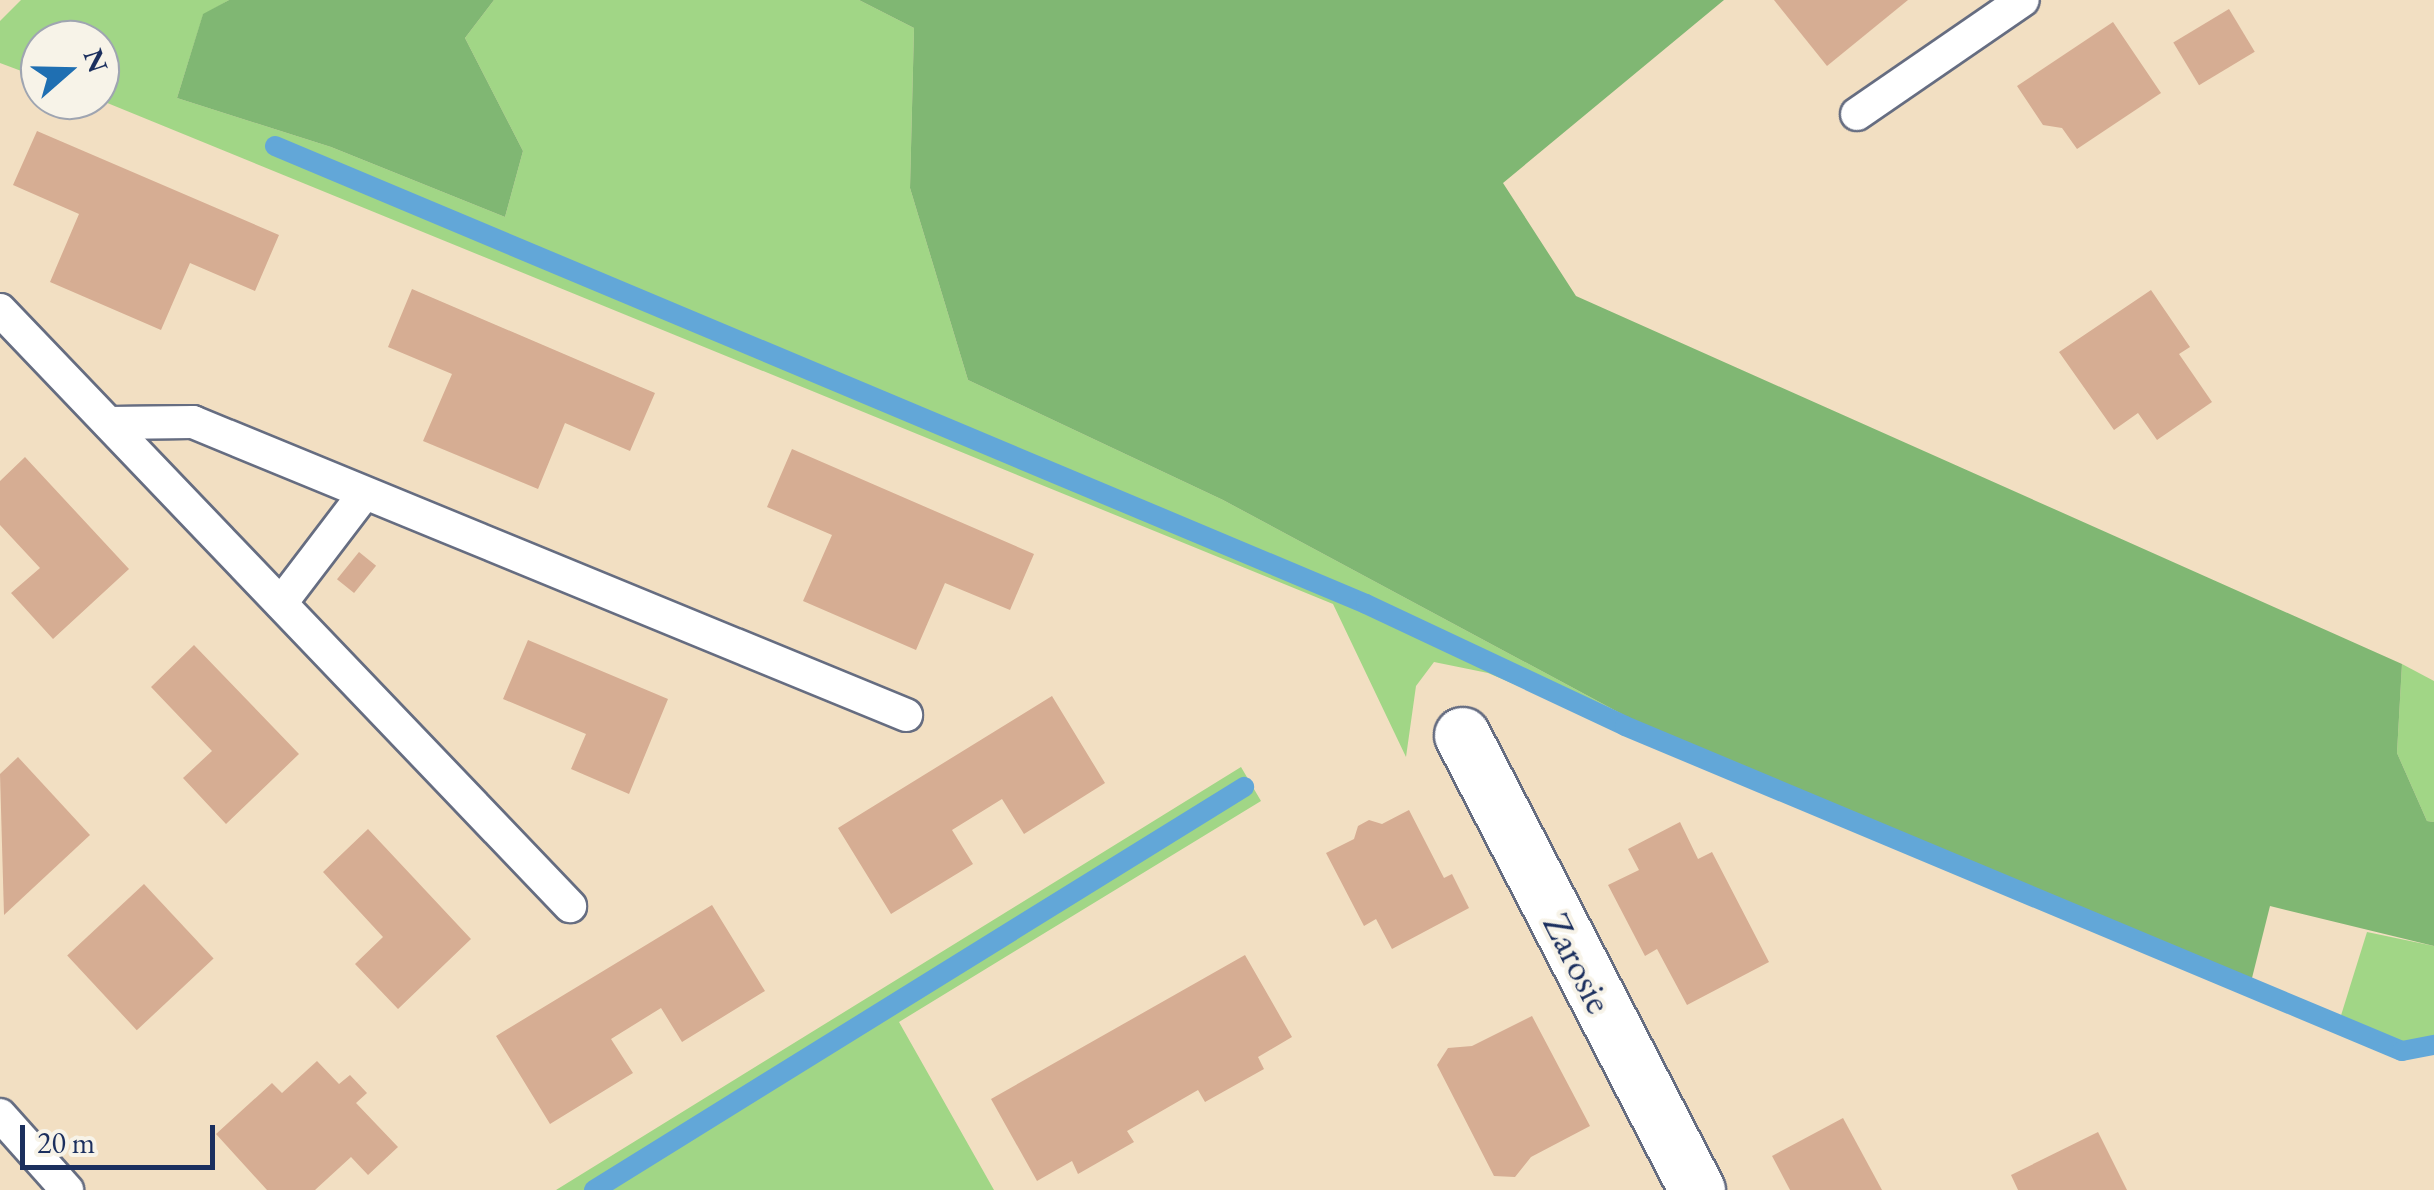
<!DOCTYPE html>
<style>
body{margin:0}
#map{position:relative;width:2434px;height:1190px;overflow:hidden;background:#f2dfc2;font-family:"EB Garamond",serif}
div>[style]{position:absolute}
.green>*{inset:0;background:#a1d686}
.forest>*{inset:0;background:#80b773}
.stream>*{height:20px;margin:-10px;padding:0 10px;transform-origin:10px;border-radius:10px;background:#62a7d8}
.building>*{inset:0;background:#d6ad93;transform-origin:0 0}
.roads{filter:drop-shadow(2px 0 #666d81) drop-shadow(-2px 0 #666d81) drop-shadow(0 2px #666d81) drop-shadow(0 -2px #666d81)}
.service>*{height:32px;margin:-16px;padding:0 16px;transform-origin:16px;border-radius:16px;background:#fff}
.minor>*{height:55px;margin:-27.5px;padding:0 27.5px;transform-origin:27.5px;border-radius:27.5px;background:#fff}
span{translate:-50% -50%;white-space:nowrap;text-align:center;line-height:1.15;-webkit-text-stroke:8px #f7f3e8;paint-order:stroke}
.street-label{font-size:38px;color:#1b2f5e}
.north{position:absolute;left:20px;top:20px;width:100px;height:100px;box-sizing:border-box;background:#f7f3e8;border:2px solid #9fa5b1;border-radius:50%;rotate:70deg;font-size:28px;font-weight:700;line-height:40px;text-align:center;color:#1b2f5e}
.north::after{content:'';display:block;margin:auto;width:35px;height:45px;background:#1f6fb2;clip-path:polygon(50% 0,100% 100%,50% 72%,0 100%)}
.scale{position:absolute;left:20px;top:1125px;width:195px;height:45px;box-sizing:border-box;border:5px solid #1b2f5e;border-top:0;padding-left:12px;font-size:30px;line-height:35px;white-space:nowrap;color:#1b2f5e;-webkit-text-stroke:8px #f7f3e8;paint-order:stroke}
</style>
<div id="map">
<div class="green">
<i style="clip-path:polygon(21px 0,229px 0,203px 15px,177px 98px,331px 147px,505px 217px,523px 151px,465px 38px,494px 0,859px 0,914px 28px,910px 188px,968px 380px,1223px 500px,1698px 755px,1703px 765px,1488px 673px,1434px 662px,1416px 686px,1406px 757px,1333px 604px,100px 100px,100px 40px,40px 40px,40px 78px,0 63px,0 21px)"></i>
<i style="clip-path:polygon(2402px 664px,2434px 681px,2434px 822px,2427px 821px,2397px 753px)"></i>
<i style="clip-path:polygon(1241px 767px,1261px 801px,899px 1022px,994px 1190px,556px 1190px)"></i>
<i style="clip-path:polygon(2367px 932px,2434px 946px,2434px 1037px,2410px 1044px,2338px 1025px)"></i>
</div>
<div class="forest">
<i style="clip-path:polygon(229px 0,494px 0,465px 38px,523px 151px,505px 217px,331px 147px,177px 98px,203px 14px)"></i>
<i style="clip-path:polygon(859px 0,1724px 0,1503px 183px,1576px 296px,2402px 664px,2397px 753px,2427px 821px,2434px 822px,2434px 946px,2270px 906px,2249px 990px,2126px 944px,1703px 765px,1698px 755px,1223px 500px,968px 380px,910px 188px,914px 28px)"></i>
</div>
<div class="stream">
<i style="left:275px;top:146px;width:1183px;rotate:22.77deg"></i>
<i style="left:1366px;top:604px;width:286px;rotate:25.2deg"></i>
<i style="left:1625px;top:726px;width:842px;rotate:22.7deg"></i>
<i style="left:2402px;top:1051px;width:33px;rotate:-11deg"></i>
<i style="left:594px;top:1190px;width:765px;rotate:-31.8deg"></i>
</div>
<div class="building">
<i style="clip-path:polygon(1774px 0,1908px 0,1827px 66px)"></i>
<i style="left:2229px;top:9px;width:50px;height:65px;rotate:59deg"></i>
<i style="clip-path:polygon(2113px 22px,2161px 93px,2077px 149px,2062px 128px,2043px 125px,2017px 86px)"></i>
<i style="clip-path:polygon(37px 131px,279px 235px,255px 291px,190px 263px,161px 330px,50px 282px,79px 214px,13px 185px)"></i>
<i style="clip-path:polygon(412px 289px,655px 393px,630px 451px,565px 423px,538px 489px,423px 441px,452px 374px,388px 347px)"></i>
<i style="clip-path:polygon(2151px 290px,2190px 347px,2179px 354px,2212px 402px,2157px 440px,2138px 413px,2114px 430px,2059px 352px)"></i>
<i style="clip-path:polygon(792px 449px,1034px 554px,1010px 610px,945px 583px,916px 650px,803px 601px,832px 535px,767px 507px)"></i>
<i style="clip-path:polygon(25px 457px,129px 569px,53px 639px,11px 593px,40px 568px,0 525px,0 481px)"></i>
<i style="left:359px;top:552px;width:22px;height:35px;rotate:39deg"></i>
<i style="clip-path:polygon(528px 640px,668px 699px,629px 794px,571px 769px,586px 734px,503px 699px)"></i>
<i style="clip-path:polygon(194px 645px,299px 754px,226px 824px,183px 778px,212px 751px,151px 687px)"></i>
<i style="clip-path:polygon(1052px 696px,1105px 783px,1024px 834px,1002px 799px,952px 830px,973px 864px,891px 914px,838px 828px)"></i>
<i style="clip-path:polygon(18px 757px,90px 835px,4px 915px,0 774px)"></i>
<i style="clip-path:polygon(1409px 810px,1444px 878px,1452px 874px,1469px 908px,1392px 949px,1376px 919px,1364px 926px,1326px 853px,1354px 839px,1358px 826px,1369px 820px,1382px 824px)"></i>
<i style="clip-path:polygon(1680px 822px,1698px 859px,1712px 852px,1769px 962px,1687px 1005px,1657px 949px,1645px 956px,1608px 885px,1639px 870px,1628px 849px)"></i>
<i style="clip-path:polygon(368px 829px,471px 939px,398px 1009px,355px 964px,383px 937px,323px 872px)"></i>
<i style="left:144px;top:884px;width:102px;height:105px;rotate:47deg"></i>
<i style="clip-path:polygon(712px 905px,765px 991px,682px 1042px,661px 1008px,611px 1039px,633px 1073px,550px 1124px,496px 1036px)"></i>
<i style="clip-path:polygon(1245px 955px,1292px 1037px,1258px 1057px,1264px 1069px,1205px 1102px,1198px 1090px,1127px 1131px,1134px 1142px,1078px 1174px,1072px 1161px,1037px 1181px,991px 1099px)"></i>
<i style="clip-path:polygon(1532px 1016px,1590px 1126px,1531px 1157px,1515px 1177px,1494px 1176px,1437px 1065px,1448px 1048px,1472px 1046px)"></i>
<i style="clip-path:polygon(317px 1061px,339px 1084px,350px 1075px,367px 1093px,356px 1103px,398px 1147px,368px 1175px,351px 1157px,315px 1190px,267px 1190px,216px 1134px,272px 1083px,282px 1093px)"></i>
<i style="clip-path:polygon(1843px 1118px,1882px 1190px,1790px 1190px,1772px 1156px)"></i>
<i style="clip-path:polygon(2098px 1132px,2127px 1190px,2018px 1190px,2011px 1175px)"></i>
</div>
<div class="roads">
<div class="service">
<i style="left:1857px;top:114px;width:201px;rotate:-34.5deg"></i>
<i style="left:0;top:310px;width:825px;rotate:46.28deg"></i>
<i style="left:109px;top:423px;width:84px;rotate:-0.7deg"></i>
<i style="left:193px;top:422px;width:771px;rotate:22.34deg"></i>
<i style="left:281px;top:603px;width:137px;rotate:-52.7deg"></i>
<i style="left:0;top:1115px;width:101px;rotate:48.2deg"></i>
</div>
<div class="minor">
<i style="left:1462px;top:735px;width:512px;rotate:62.68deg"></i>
</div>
</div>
<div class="street-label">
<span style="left:1578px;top:963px;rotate:63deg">Zarosie</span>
</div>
<div class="north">N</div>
<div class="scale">20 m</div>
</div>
